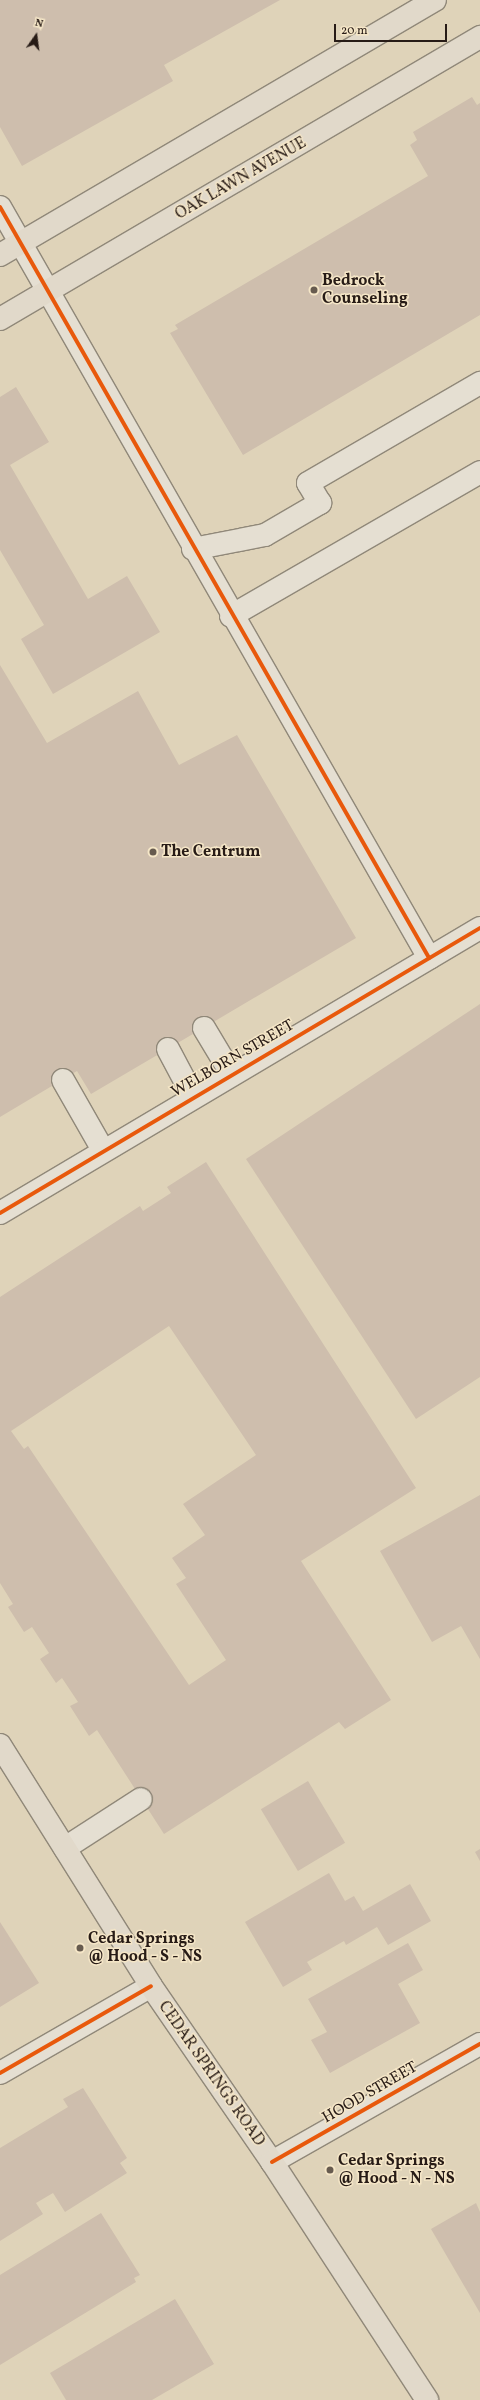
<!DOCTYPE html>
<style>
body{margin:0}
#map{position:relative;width:480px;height:2400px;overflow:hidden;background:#dfd3b9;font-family:Vollkorn,serif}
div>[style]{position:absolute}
.building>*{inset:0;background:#cebead;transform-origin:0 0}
.roads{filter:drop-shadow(1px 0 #908879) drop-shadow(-1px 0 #908879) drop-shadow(0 1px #908879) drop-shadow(0 -1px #908879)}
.minor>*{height:22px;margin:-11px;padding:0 11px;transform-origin:11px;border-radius:11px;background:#e5dfd2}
.major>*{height:22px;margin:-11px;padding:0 11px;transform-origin:11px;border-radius:11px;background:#e1d9ca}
.cycleway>*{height:4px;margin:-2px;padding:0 2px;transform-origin:2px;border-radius:2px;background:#e8590c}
.dots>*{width:11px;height:11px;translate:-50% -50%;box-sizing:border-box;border:2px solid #f5e6c7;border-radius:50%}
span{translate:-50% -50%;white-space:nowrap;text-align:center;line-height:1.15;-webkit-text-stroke:3px #f5e6c7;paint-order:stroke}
.street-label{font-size:16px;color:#271b16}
.poi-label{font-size:16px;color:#271b16;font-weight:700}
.left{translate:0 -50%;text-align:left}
.north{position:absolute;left:16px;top:16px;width:40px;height:40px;-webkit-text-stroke:3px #f5e6c7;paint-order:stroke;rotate:14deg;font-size:11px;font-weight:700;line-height:16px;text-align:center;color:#271b16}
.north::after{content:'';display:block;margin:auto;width:14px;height:18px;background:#271b16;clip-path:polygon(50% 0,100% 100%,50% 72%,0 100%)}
.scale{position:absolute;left:334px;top:24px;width:113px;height:18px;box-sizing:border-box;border:2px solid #271b16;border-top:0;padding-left:5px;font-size:12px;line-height:14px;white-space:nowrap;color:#271b16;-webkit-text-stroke:3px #f5e6c7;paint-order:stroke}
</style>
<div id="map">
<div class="building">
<i style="clip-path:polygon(0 0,280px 0,164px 65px,173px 81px,22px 166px,0 127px)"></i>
<i style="clip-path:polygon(472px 97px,477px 105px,480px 103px,480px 315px,243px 455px,170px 333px,178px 329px,175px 325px,428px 176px,410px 145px,417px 140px,413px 132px)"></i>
<i style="clip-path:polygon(16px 387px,49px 442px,10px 465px,88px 599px,127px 576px,160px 632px,53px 694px,21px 639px,44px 625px,0 550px,0 397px)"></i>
<i style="clip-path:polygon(0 665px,47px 743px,138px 691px,179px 765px,237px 735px,356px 938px,91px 1094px,77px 1071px,0 1117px)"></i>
<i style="clip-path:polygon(480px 1004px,480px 1377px,416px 1419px,246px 1159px)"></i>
<i style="clip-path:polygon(evenodd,206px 1162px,416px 1488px,301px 1561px,391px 1700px,345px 1729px,339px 1722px,164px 1834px,97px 1730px,89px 1736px,70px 1706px,78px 1702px,62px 1678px,56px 1683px,40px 1659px,49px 1653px,32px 1627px,24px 1632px,8px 1607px,13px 1604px,0 1583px,0 1297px,140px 1206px,143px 1211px,171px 1193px,167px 1187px,206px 1162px,169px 1326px,256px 1455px,183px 1504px,205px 1535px,172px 1558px,186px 1578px,176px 1584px,226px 1660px,189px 1685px,28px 1446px,24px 1449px,11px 1431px,169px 1326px)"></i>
<i style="clip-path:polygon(480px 1495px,480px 1659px,461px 1626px,432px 1642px,380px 1551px)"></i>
<i style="left:308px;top:1781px;width:72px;height:55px;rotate:59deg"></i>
<i style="clip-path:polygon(480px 1849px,480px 1861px,475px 1852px)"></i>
<i style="clip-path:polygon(329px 1873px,345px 1901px,354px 1896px,363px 1911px,410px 1884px,431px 1921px,388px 1945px,377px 1927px,346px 1945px,344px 1941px,307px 1962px,312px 1970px,283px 1987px,245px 1922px)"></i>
<i style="clip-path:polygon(0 1922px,39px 1983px,0 2007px)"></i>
<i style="clip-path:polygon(408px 1943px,423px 1970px,398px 1984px,420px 2023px,330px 2073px,311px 2040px,327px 2032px,308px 1999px)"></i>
<i style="clip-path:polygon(83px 2088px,127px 2158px,120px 2163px,127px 2173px,65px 2212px,53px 2193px,36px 2203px,43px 2214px,0 2241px,0 2148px,68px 2107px,63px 2099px)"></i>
<i style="clip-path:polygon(476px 2203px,480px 2212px,480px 2313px,431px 2229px)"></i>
<i style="clip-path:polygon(101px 2213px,140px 2275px,134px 2278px,136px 2282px,0 2365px,0 2275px)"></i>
<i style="clip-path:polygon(175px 2299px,214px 2364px,152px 2400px,66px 2400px,50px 2373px)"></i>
</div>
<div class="roads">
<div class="minor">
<i style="left:0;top:207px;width:865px;rotate:60.26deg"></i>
<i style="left:193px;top:549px;width:73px;rotate:-11deg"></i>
<i style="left:265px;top:535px;width:64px;rotate:-30.2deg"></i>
<i style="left:320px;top:503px;width:23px;rotate:-121deg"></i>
<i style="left:308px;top:483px;width:199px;rotate:-30.2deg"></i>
<i style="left:231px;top:616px;width:288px;rotate:-30deg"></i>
<i style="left:204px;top:1028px;width:52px;rotate:59deg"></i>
<i style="left:168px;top:1049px;width:53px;rotate:62deg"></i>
<i style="left:63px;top:1080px;width:81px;rotate:60.3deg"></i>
<i style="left:0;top:1213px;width:558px;rotate:-30.7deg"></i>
<i style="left:65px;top:1848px;width:90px;rotate:-32.8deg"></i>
<i style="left:0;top:2073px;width:174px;rotate:-29.9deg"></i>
<i style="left:272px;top:2162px;width:239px;rotate:-29.6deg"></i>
</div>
<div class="major">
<i style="left:0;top:255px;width:504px;rotate:-30.38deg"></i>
<i style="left:0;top:319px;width:557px;rotate:-30.43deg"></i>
<i style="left:0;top:1745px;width:284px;rotate:57.9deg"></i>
<i style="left:151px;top:1986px;width:214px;rotate:55.5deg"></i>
<i style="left:272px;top:2162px;width:284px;rotate:56.9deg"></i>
</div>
</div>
<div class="cycleway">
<i style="left:0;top:207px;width:865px;rotate:60.26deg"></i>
<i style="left:0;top:1213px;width:558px;rotate:-30.7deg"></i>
<i style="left:0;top:2073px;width:174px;rotate:-29.9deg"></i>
<i style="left:272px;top:2162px;width:239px;rotate:-29.6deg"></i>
</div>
<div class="dots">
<i style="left:314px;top:290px;background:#675b4f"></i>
<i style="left:153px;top:852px;background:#675b4f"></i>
<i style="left:80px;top:1948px;background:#675b4f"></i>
<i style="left:330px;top:2170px;background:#675b4f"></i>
</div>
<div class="street-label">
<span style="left:241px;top:179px;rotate:-30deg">OAK LAWN AVENUE</span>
<span style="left:233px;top:1059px;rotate:-30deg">WELBORN STREET</span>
<span style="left:211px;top:2074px;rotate:55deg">CEDAR SPRINGS ROAD</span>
<span style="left:370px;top:2093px;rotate:-30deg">HOOD STREET</span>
</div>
<div class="poi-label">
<span class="left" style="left:322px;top:290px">Bedrock<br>Counseling</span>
<span class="left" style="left:161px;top:852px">The Centrum</span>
<span class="left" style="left:88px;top:1948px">Cedar Springs<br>@ Hood - S - NS</span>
<span class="left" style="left:338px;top:2170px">Cedar Springs<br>@ Hood - N - NS</span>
</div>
<div class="north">N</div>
<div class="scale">20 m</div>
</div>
